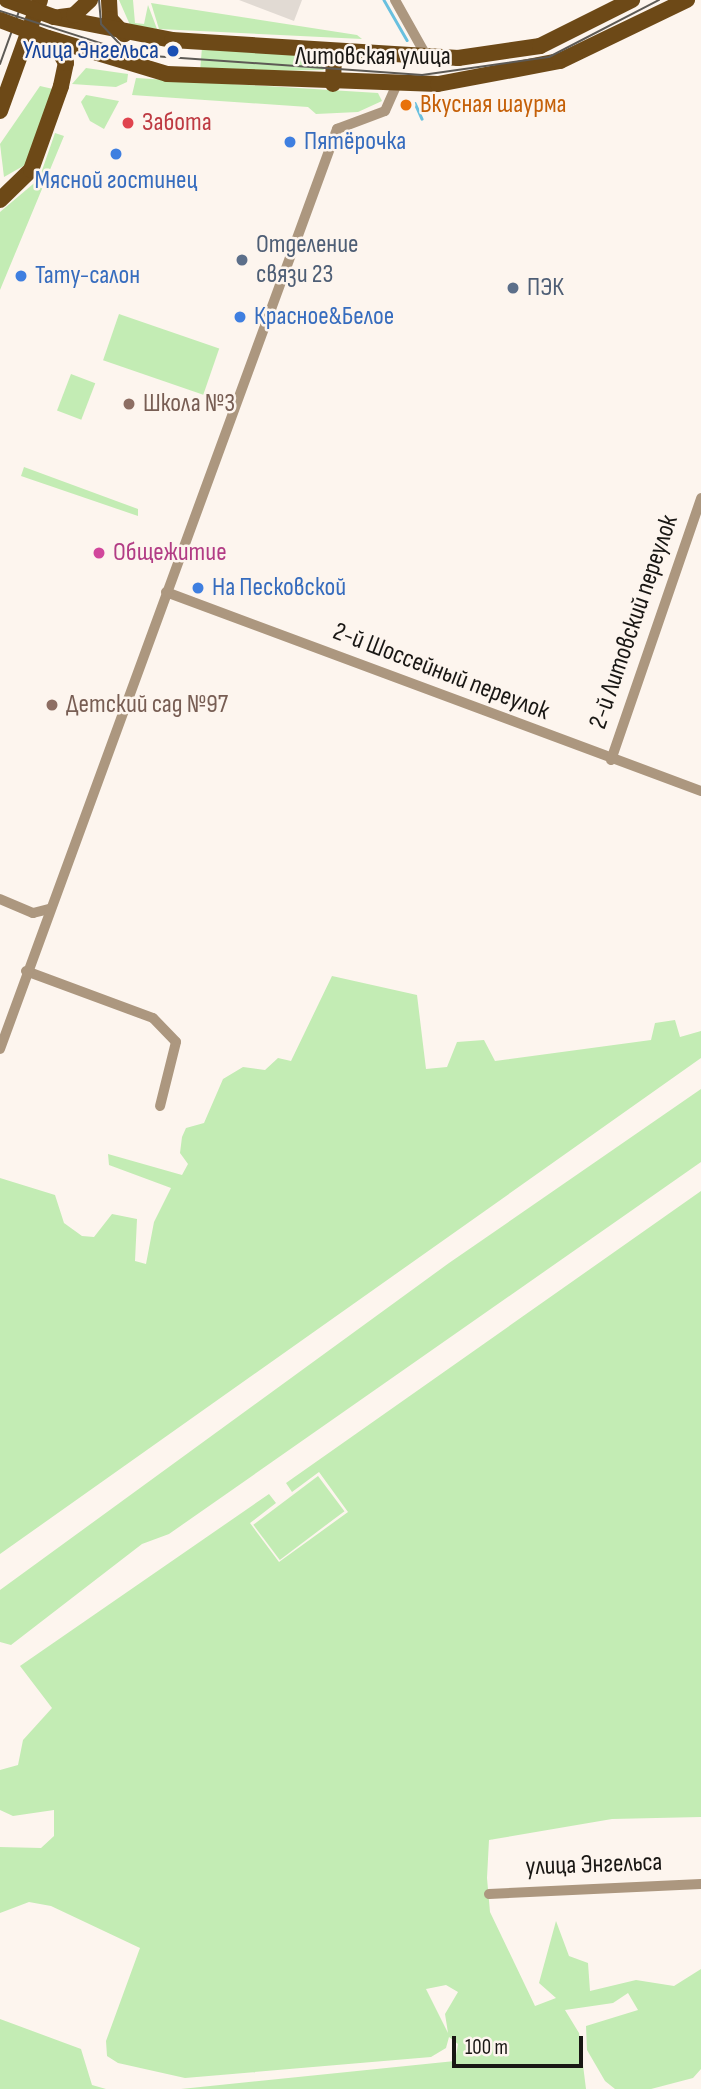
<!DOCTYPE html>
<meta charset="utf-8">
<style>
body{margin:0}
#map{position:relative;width:701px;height:2089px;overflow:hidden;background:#fdf5ee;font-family:"Sofia Sans Condensed",sans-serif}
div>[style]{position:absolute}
.green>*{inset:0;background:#c3ecb4;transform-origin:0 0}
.stream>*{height:2.5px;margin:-1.25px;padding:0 1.25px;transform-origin:1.25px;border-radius:1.25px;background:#69c0df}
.building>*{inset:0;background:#e1dad3}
.minor>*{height:10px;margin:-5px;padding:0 5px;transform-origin:5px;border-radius:5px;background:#ac977f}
.primary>*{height:16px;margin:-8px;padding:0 8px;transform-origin:8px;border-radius:8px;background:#6d4917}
.tram>*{height:2px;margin:-1px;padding:0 1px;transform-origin:1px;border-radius:1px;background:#5d5a55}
.primary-bridge>*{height:16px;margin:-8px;padding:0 8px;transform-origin:8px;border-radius:8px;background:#6d4917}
.dots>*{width:19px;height:19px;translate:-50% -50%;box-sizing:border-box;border:4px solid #fdf5ee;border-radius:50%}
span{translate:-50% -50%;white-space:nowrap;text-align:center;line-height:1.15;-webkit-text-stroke:5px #fdf5ee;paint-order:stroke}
.transit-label{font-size:26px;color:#164399}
.right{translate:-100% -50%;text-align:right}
.street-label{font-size:26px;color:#191714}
.food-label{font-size:26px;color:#c56008}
.left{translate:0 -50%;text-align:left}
.health-label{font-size:26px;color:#be3a42}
.shop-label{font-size:26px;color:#366cbe}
.service-label{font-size:26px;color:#4e5e75}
.education-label{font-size:26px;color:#785e54}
.hotel-label{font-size:26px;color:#b23c85}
.scale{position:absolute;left:452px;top:2036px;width:131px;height:32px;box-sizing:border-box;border:4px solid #191714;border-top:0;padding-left:9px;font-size:21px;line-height:24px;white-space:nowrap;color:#191714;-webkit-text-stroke:5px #fdf5ee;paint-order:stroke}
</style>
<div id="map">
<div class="green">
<i style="clip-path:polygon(119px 0,133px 0,135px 23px,144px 24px,148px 5px,157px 29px,130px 25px)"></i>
<i style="clip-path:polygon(151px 3px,357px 35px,362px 39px,159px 29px)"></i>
<i style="clip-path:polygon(202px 47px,316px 57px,324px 70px,200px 72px)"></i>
<i style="clip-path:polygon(86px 68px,128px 74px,127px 82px,116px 87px,72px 84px)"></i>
<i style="clip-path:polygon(136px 78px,378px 93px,382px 101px,358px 112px,316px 114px,308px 107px,132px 95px)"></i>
<i style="clip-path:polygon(40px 86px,53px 89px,25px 165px,4px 177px,0 144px)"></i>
<i style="clip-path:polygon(86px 95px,119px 101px,104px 129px,90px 121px,81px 102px)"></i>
<i style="clip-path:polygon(55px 133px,64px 136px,0 290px,0 212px,39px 179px)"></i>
<i style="left:119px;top:314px;width:106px;height:49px;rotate:19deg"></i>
<i style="left:71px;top:374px;width:26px;height:39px;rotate:21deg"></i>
<i style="clip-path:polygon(24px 467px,138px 509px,138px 516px,21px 476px)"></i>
<i style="clip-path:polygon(332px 976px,417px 995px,426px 1069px,447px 1067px,457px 1042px,484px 1040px,495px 1061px,651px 1040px,655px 1023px,675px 1020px,680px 1037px,701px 1031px,701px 1058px,0 1554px,0 1178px,55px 1195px,64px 1223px,82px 1236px,94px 1237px,112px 1214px,137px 1219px,135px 1261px,146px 1264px,154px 1222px,171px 1188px,109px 1165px,108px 1154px,182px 1175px,188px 1164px,180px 1153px,182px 1137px,186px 1128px,204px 1123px,223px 1079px,243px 1067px,265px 1070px,278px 1058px,291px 1061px)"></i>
<i style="clip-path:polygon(701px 1089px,701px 1162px,169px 1534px,142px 1544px,11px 1645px,0 1642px,0 1590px,449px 1263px)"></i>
<i style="clip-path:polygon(evenodd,701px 1191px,701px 1817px,612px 1819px,489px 1840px,487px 1878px,490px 1912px,535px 2006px,556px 1998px,539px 1983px,556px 1921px,569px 1956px,588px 1963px,590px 1991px,636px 1980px,674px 1986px,701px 1969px,701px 2069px,693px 2078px,651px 2089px,615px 2089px,605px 2081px,587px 2050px,586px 2026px,638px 2010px,628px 1993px,613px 2003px,565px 2010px,579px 2033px,586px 2089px,181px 2089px,455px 2061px,458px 2044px,449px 2037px,446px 2048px,431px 2057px,185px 2078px,118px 2063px,107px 2056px,106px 2041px,140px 1948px,51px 1906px,29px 1902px,0 1913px,0 1847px,41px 1848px,54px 1836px,54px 1810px,13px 1816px,0 1810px,0 1770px,18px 1765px,23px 1740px,52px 1708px,20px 1666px,269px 1494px,276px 1503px,250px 1523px,279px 1562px,348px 1512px,319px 1472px,292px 1492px,286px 1483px,701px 1191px,446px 1985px,458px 1992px,445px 2014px,448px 2033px,426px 1989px,446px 1985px)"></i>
<i style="left:318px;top:1476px;width:44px;height:81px;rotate:53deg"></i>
<i style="clip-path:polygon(0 2019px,81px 2049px,92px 2085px,106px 2089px,0 2089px)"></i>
</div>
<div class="stream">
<i style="left:384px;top:0;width:46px;rotate:60.1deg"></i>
<i style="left:415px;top:103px;width:17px;rotate:66deg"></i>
</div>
<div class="building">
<i style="clip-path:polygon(239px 0,302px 0,294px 21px)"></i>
</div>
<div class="minor">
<i style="left:395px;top:0;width:65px;rotate:60.7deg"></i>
<i style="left:166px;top:592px;width:571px;rotate:20.4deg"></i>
<i style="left:611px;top:760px;width:277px;rotate:-71deg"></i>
<i style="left:0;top:899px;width:36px;rotate:23deg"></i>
<i style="left:33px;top:913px;width:16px;rotate:-14deg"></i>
<i style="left:26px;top:971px;width:135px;rotate:20.3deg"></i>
<i style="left:153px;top:1018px;width:33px;rotate:46deg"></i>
<i style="left:176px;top:1042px;width:66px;rotate:104deg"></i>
<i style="left:0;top:1049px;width:980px;rotate:-69.88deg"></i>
<i style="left:337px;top:129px;width:51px;rotate:-20.6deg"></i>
<i style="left:385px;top:111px;width:27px;rotate:-66deg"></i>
<i style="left:489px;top:1894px;width:212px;rotate:-2.7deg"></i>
</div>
<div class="primary">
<i style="left:109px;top:0;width:19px;rotate:87deg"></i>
<i style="left:110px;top:19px;width:21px;rotate:47deg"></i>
<i style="left:54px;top:17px;width:120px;rotate:11deg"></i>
<i style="left:172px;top:40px;width:287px;rotate:3.6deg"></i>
<i style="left:458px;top:58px;width:83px;rotate:-8.3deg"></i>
<i style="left:540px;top:46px;width:103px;rotate:-26.6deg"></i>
<i style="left:60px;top:17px;width:14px;rotate:-8deg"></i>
<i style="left:74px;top:15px;width:22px;rotate:-43deg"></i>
<i style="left:48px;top:38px;width:124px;rotate:16.8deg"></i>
<i style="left:167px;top:74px;width:271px;rotate:2.1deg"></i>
<i style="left:438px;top:84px;width:124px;rotate:-10.7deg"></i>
<i style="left:560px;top:61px;width:141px;rotate:-25.7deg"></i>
<i style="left:333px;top:84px;width:32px;rotate:-88deg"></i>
<i style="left:0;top:111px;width:118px;rotate:-70.2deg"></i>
<i style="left:0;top:200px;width:43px;rotate:-44.1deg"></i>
<i style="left:31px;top:170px;width:89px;rotate:-70.3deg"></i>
<i style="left:61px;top:86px;width:24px;rotate:-78deg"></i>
<i style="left:66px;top:63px;width:27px;rotate:-121deg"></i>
</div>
<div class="tram">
<i style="left:99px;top:0;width:24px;rotate:85deg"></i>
<i style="left:101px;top:24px;width:35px;rotate:47deg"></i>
<i style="left:0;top:11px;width:145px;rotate:17.7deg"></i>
<i style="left:138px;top:55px;width:285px;rotate:4deg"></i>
<i style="left:422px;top:75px;width:128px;rotate:-8.1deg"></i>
<i style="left:549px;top:57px;width:124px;rotate:-27.4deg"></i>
<i style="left:0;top:64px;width:68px;rotate:-70.2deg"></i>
</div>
<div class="primary-bridge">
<i style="left:7px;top:0;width:50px;rotate:19.9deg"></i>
<i style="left:0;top:20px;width:51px;rotate:20.6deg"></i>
</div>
<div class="dots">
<i style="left:173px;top:51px;background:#1a4fb4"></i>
<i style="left:406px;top:105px;background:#e8710a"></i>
<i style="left:128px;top:123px;background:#e0444e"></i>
<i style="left:290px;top:142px;background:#3f7fe0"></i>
<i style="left:116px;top:154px;background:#3f7fe0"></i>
<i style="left:242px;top:260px;background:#5c6f8a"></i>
<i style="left:21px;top:276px;background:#3f7fe0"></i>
<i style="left:513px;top:288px;background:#5c6f8a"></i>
<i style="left:240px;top:317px;background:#3f7fe0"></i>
<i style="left:129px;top:404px;background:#8d6e63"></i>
<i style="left:99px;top:553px;background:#d1479c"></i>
<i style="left:198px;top:588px;background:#3f7fe0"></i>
<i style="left:52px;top:705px;background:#8d6e63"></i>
</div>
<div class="transit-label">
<span class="right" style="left:159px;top:51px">Улица Энгельса</span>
</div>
<div class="street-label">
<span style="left:373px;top:57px">Литовская улица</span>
<span style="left:634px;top:622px;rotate:-71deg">2-й Литовский переулок</span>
<span style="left:441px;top:672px;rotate:21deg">2-й Шоссейный переулок</span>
<span style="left:594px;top:1865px;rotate:-2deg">улица Энгельса</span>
</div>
<div class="food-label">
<span class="left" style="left:420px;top:105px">Вкусная шаурма</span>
</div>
<div class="health-label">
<span class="left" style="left:142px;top:123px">Забота</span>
</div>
<div class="shop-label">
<span class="left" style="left:304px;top:142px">Пятёрочка</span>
<span style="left:116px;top:181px">Мясной гостинец</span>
<span class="left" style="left:35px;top:276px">Тату-салон</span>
<span class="left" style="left:254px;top:317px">Красное&amp;Белое</span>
<span class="left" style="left:212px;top:588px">На Песковской</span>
</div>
<div class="service-label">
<span class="left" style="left:256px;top:260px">Отделение<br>связи 23</span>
<span class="left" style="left:527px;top:288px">ПЭК</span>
</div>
<div class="education-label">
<span class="left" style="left:143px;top:404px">Школа №3</span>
<span class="left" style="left:66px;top:705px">Детский сад №97</span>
</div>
<div class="hotel-label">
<span class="left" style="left:113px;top:553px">Общежитие</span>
</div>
<div class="scale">100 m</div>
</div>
